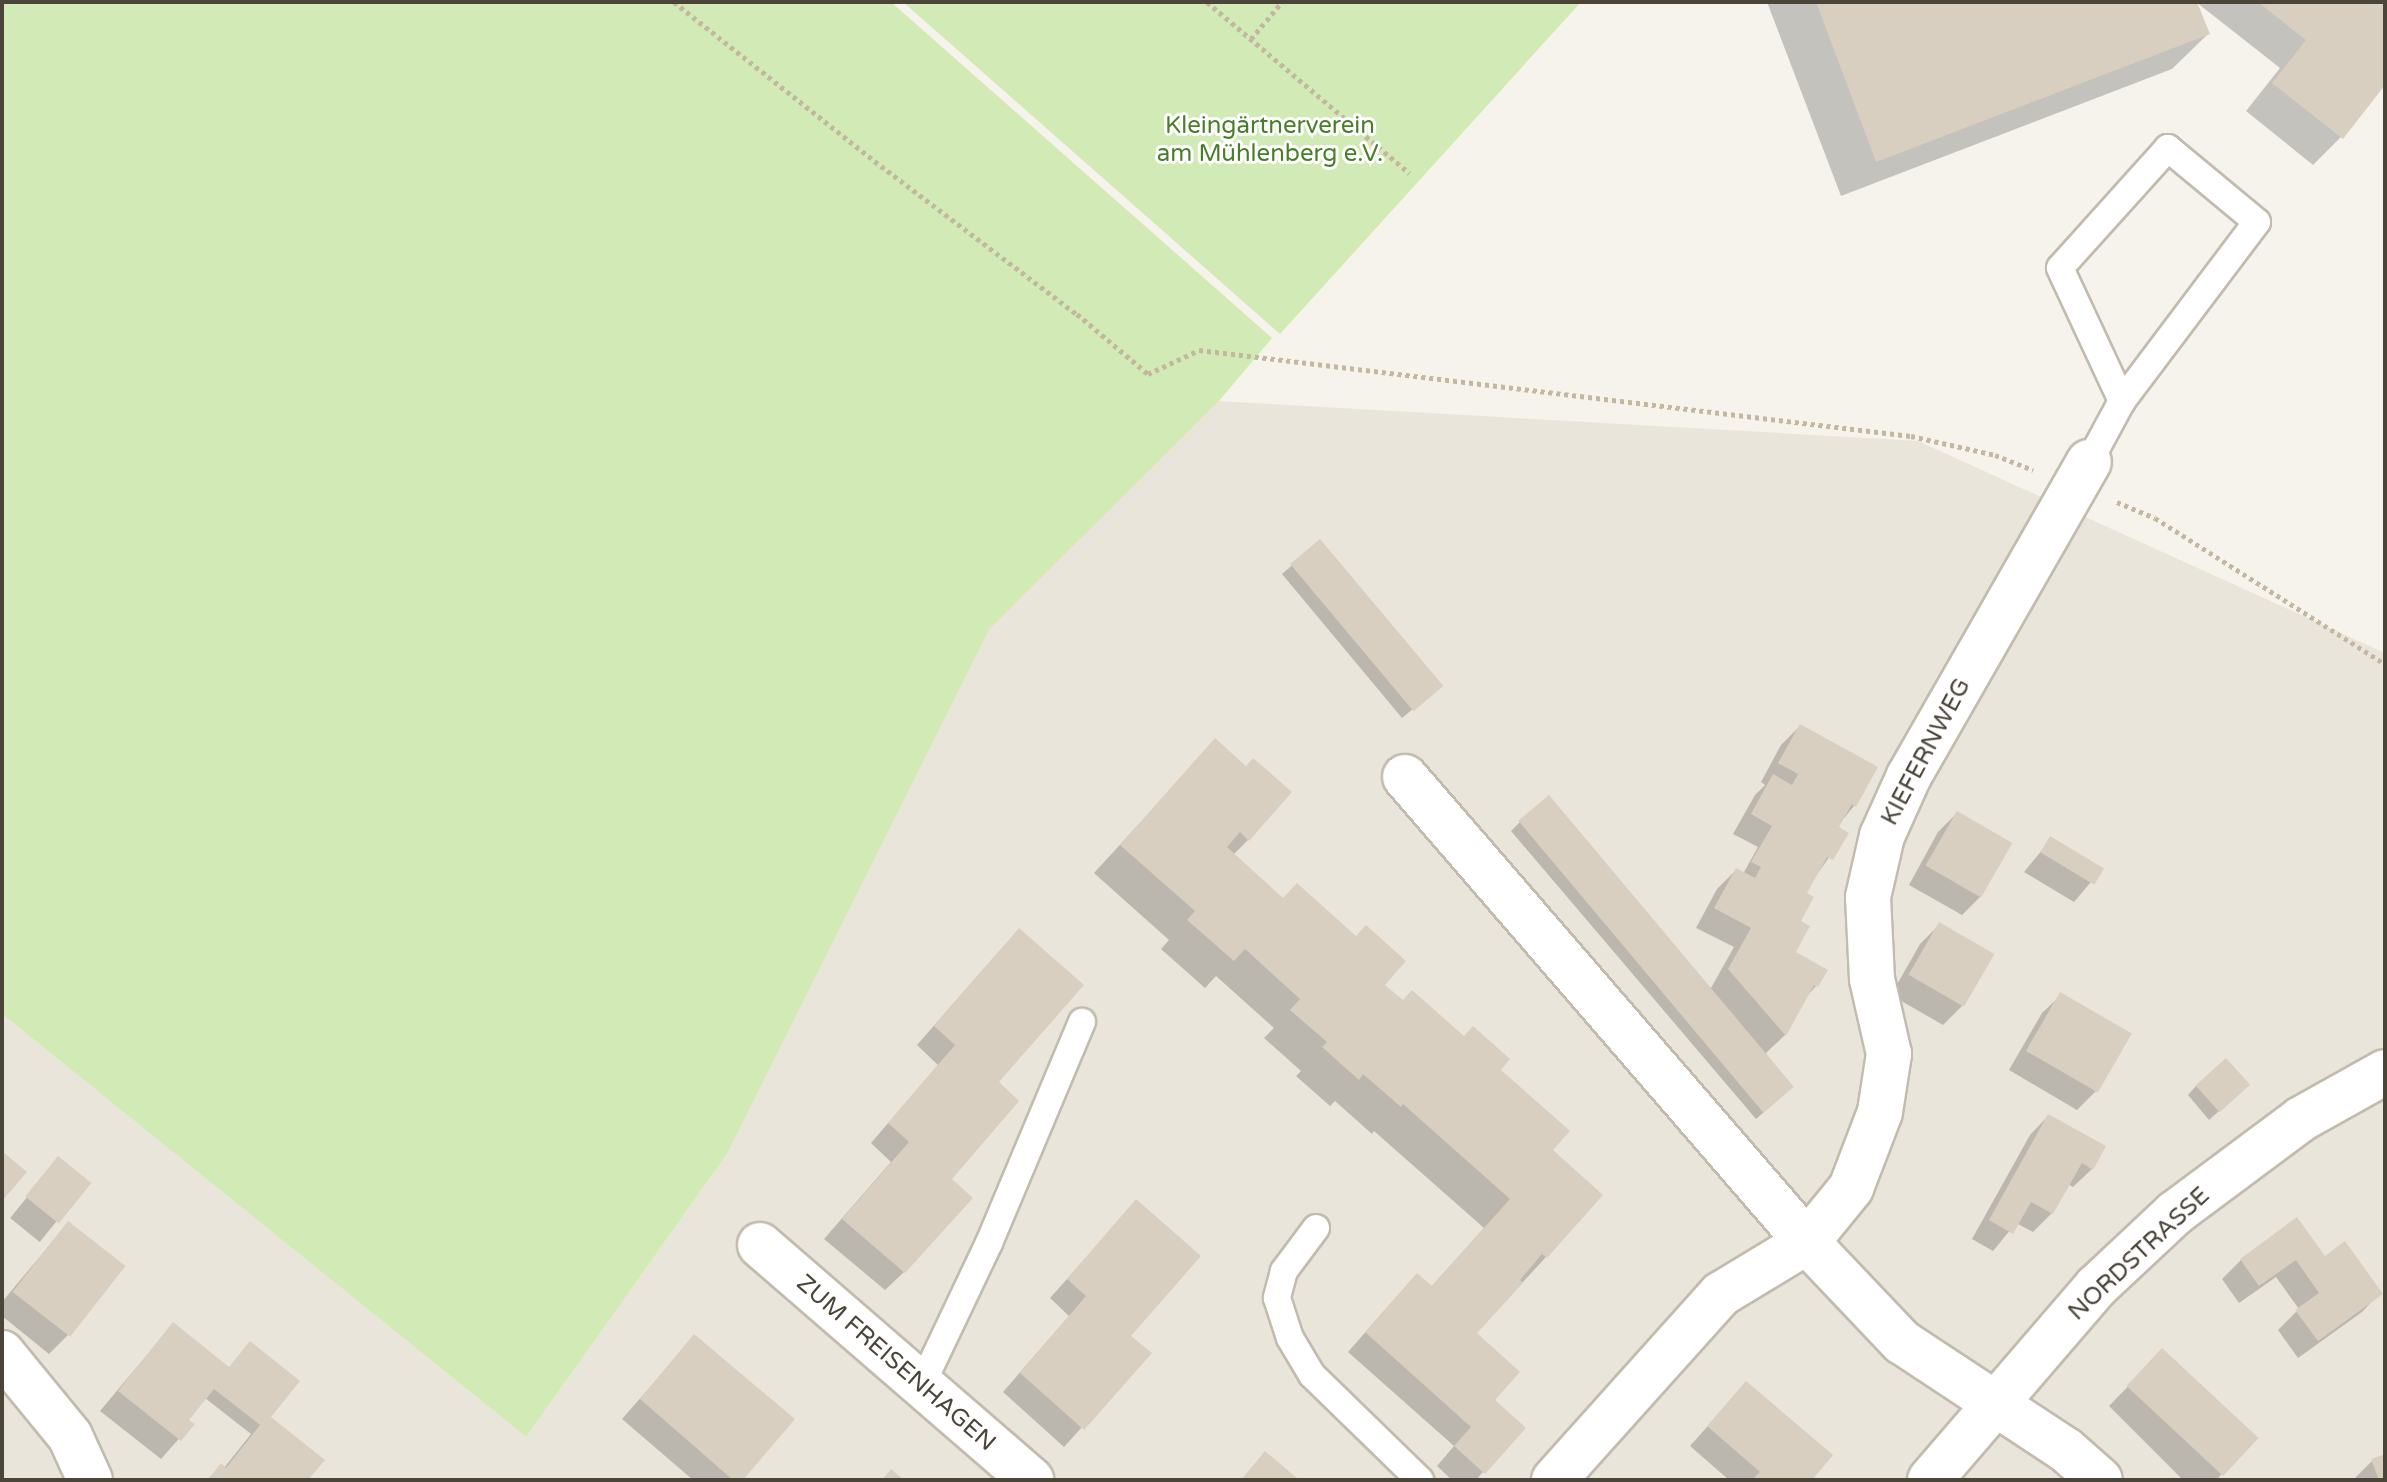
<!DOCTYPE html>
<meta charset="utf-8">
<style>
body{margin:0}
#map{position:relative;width:2387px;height:1482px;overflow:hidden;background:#f6f3ec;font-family:"Varela Round",sans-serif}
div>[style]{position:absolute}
.residential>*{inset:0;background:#eae5da}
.green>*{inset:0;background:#d2eab5}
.shadow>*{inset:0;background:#0003;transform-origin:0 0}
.building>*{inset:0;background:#d8cfc1;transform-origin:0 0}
.path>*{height:5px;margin-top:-2.5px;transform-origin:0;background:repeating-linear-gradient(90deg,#c4b79f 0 4px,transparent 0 8px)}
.roads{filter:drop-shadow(2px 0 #c2bbae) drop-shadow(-2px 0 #c2bbae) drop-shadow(0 2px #c2bbae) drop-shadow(0 -2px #c2bbae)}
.service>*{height:26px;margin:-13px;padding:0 13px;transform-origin:13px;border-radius:13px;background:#fff}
.minor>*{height:44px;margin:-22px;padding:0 22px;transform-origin:22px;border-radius:22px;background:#fff}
span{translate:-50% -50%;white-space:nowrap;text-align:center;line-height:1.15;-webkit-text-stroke:6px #fff;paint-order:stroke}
.park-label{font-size:24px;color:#4a7f2a}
.street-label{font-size:24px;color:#4b4439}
.frame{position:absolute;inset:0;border:4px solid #4b4439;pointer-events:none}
</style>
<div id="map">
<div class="residential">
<i style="clip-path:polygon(1219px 401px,1918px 441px,2385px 653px,2385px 1480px,2px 1480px,2px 1014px,526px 1437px,727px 1154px,989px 630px)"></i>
</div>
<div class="green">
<i style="clip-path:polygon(2px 2px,891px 2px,1272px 338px,1219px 401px,989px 630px,727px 1154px,526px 1437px,2px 1014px)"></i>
<i style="clip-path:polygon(903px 2px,1581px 2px,1280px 334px)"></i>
</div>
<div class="shadow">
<i style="clip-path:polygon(1767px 2px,2195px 2px,2208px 34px,2172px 69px,1841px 196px)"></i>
<i style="clip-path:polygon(2196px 2px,2385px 2px,2385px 81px,2341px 137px,2313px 165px,2246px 111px,2280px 68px)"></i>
<i style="clip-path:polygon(1320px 541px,1431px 694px,1402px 718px,1282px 574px)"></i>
<i style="clip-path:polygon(1800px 726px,1854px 806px,1836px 828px,1846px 833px,1804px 893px,1793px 953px,1816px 986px,1806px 997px,1785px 1035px,1766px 1053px,1785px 1094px,1756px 1119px,1511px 831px,1520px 822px,1711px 988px,1734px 947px,1696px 928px,1717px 889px,1736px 870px,1743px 874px,1758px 847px,1733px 834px,1755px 795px,1765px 785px,1761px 782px,1781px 745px)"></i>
<i style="clip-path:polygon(1215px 741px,1248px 840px,1233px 855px,1382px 985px,1498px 1070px,1551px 1150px,1546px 1257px,1475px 1334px,1492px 1400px,1483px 1472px,1476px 1480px,1452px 1480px,1437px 1466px,1454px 1446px,1348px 1352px,1399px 1294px,1431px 1287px,1484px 1228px,1374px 1131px,1372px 1134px,1335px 1101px,1330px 1106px,1296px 1076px,1301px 1071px,1264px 1038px,1274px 1028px,1216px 976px,1205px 988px,1161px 949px,1169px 940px,1094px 873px)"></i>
<i style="clip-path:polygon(1957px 813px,2011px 843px,1981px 896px,1962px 915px,1909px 885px,1938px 832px)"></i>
<i style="clip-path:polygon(2051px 839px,2102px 869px,2074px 902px,2024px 872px)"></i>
<i style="clip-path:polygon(1939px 925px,1962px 1006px,1943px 1025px,1891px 995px,1920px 944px)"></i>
<i style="clip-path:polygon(1001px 949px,996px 1082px,904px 1272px,885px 1290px,824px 1239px,891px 1162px,871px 1143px,938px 1065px,917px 1045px)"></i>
<i style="clip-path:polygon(2061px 995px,2096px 1091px,2077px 1110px,2009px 1070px,2042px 1013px)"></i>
<i style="clip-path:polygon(2196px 1086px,2238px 1094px,2209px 1120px,2188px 1095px)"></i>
<i style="clip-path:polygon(2048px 1116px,2092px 1169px,2073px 1187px,2068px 1184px,2052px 1213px,2033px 1232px,2016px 1223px,1993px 1251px,1972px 1239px,2030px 1135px)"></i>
<i style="left:58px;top:1159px;width:38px;height:76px;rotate:39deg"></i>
<i style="clip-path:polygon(1136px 1202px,1128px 1336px,1149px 1353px,1064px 1447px,1003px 1392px,1069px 1316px,1050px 1298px)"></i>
<i style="clip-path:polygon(68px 1223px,68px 1335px,49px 1354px,2px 1316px,2px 1302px)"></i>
<i style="clip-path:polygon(2325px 1258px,2380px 1293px,2362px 1312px,2298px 1358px,2278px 1330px,2299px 1309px,2276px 1277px,2239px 1303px,2222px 1279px,2241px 1260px)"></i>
<i style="clip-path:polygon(173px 1324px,268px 1417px,306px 1480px,207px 1480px,221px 1466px,224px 1468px,251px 1434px,205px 1398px,187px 1420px,192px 1424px,161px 1459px,100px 1411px)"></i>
<i style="clip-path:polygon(694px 1337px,741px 1480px,693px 1480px,622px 1419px)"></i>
<i style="clip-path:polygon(2144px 1370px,2255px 1440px,2216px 1480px,2183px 1480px,2109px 1406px)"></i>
<i style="clip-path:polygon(1746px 1383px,1810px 1480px,1729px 1480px,1690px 1446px)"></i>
<i style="clip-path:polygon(2385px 1456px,2385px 1480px,2353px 1480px,2372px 1461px)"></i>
</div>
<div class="building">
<i style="clip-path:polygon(1816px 2px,2197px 2px,2210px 34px,1876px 162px)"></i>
<i style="clip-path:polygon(2258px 2px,2385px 2px,2385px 85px,2343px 139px,2272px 83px,2306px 40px)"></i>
<i style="left:1320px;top:539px;width:192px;height:39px;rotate:50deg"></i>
<i style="clip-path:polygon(1800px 724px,1878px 767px,1856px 807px,1852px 804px,1839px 827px,1849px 833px,1833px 860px,1827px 857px,1807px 893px,1814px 897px,1801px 921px,1810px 926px,1796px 952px,1828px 970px,1818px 987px,1814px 985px,1786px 1036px,1728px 969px,1751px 928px,1714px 908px,1736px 868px,1755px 878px,1761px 867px,1751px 862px,1772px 826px,1751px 814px,1773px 774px,1792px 785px,1798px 774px,1778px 763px)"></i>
<i style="clip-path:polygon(1215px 738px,1246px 766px,1253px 758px,1292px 792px,1249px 841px,1240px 832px,1227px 847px,1283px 898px,1297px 883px,1356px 936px,1366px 925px,1406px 961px,1385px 985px,1403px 1000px,1412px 990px,1464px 1036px,1473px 1026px,1510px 1059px,1501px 1070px,1570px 1131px,1553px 1150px,1603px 1195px,1547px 1258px,1542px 1254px,1520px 1280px,1523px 1283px,1477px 1333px,1520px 1372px,1495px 1400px,1526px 1428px,1485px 1474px,1454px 1446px,1471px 1427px,1365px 1332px,1417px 1273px,1432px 1286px,1510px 1199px,1403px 1104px,1401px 1107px,1363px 1074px,1359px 1080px,1322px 1047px,1327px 1042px,1290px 1010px,1300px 999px,1245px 949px,1234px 961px,1187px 920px,1195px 911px,1120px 845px)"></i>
<i style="left:1549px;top:795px;width:381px;height:40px;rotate:50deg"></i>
<i style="left:1957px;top:811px;width:64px;height:63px;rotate:30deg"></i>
<i style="left:2050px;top:836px;width:63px;height:19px;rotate:31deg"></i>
<i style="left:1939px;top:922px;width:64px;height:61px;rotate:30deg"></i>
<i style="clip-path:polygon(1019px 928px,1084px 985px,999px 1082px,1019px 1101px,952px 1179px,973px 1198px,905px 1273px,842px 1219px,909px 1142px,888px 1123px,955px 1045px,934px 1026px)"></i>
<i style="left:2060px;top:992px;width:83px;height:68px;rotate:30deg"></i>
<i style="left:2226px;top:1058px;width:36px;height:41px;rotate:48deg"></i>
<i style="clip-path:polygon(2048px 1114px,2106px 1146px,2093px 1170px,2082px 1163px,2053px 1214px,2031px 1202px,2013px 1234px,1989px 1220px)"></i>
<i style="clip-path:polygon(2px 1151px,27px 1172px,2px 1201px)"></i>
<i style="left:58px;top:1156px;width:43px;height:52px;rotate:39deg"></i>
<i style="clip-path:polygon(1136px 1199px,1201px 1256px,1131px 1336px,1152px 1353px,1084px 1430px,1020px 1373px,1086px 1296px,1067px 1279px)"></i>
<i style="clip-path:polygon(2297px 1217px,2325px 1256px,2345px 1241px,2383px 1294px,2318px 1341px,2295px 1310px,2319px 1293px,2296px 1260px,2259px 1286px,2240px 1259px)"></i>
<i style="left:68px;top:1221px;width:73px;height:90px;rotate:38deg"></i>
<i style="clip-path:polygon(173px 1322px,229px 1367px,250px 1341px,300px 1381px,271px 1417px,325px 1460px,308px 1480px,208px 1480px,221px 1463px,226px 1468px,260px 1425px,214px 1389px,189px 1420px,195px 1424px,181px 1441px,118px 1391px)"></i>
<i style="clip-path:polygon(694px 1334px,795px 1419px,743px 1480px,733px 1480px,640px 1399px)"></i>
<i style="left:2162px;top:1348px;width:132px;height:52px;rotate:43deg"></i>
<i style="clip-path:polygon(1746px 1381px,1833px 1455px,1812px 1480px,1752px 1480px,1760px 1472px,1707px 1426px)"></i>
<i style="clip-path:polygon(1265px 1451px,1299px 1480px,1241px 1480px)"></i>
<i style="clip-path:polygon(2385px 1454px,2385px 1480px,2379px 1480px,2371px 1459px)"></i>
<i style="clip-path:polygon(891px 1469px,904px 1480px,882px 1480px)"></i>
</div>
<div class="path">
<i style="left:674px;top:2px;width:264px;rotate:38.4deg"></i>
<i style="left:881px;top:166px;width:246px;rotate:37.1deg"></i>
<i style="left:1077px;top:314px;width:93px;rotate:40.2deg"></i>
<i style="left:1148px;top:374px;width:56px;rotate:-25.2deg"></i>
<i style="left:1199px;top:350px;width:717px;rotate:6.89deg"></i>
<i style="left:1911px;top:436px;width:86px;rotate:12.7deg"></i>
<i style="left:1995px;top:455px;width:41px;rotate:21.5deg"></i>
<i style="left:1207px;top:2px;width:265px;rotate:40.2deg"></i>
<i style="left:1251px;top:39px;width:48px;rotate:-50deg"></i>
<i style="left:2117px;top:502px;width:41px;rotate:22.8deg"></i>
<i style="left:2155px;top:518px;width:272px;rotate:32.4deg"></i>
</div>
<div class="roads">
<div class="service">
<i style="left:2089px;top:462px;width:69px;rotate:-61.6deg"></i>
<i style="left:2122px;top:401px;width:224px;rotate:-53deg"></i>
<i style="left:2257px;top:222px;width:116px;rotate:-140.3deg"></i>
<i style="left:2168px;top:148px;width:161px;rotate:132deg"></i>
<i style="left:2060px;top:268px;width:147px;rotate:65deg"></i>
<i style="left:1316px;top:1228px;width:54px;rotate:126.7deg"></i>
<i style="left:1284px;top:1271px;width:28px;rotate:105deg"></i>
<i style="left:1277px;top:1298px;width:42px;rotate:72deg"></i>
<i style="left:1290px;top:1338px;width:43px;rotate:59.3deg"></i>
<i style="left:1312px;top:1375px;width:151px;rotate:44.2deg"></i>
<i style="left:922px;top:1384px;width:156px;rotate:-64.6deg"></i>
<i style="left:989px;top:1243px;width:240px;rotate:-67.2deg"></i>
</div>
<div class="minor">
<i style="left:1405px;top:777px;width:615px;rotate:49.16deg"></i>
<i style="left:1807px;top:1242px;width:138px;rotate:46.5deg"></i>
<i style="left:1902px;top:1342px;width:196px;rotate:33.4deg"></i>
<i style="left:2066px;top:1450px;width:45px;rotate:41.4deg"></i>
<i style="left:760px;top:1245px;width:359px;rotate:40.9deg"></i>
<i style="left:2px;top:1353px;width:107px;rotate:50.7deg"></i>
<i style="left:70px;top:1436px;width:48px;rotate:65.6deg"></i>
<i style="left:1554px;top:1480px;width:250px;rotate:-48.1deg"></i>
<i style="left:1721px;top:1294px;width:100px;rotate:-31.2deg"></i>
<i style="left:1807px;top:1242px;width:70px;rotate:-50.8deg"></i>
<i style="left:1851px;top:1188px;width:81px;rotate:-69.1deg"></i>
<i style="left:1880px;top:1112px;width:59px;rotate:-81.2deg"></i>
<i style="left:1889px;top:1054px;width:77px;rotate:-102.8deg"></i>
<i style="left:1872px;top:979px;width:82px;rotate:-92.8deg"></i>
<i style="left:1868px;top:897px;width:63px;rotate:-77.1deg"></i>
<i style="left:1882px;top:836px;width:66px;rotate:-65.8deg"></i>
<i style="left:1909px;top:776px;width:362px;rotate:-60.2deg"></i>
<i style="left:1930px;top:1480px;width:255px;rotate:-49.3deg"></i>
<i style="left:2096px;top:1287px;width:108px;rotate:-43.1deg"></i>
<i style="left:2175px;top:1213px;width:157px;rotate:-36.7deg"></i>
<i style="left:2301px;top:1119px;width:96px;rotate:-29.2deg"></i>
</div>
</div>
<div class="park-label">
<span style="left:1270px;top:140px">Kleingärtnerverein<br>am Mühlenberg e.V.</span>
</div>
<div class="street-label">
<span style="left:1926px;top:752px;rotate:-62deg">KIEFERNWEG</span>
<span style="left:2139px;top:1254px;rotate:-43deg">NORDSTRASSE</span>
<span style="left:896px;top:1363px;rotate:41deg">ZUM FREISENHAGEN</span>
</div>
<div class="frame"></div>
</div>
